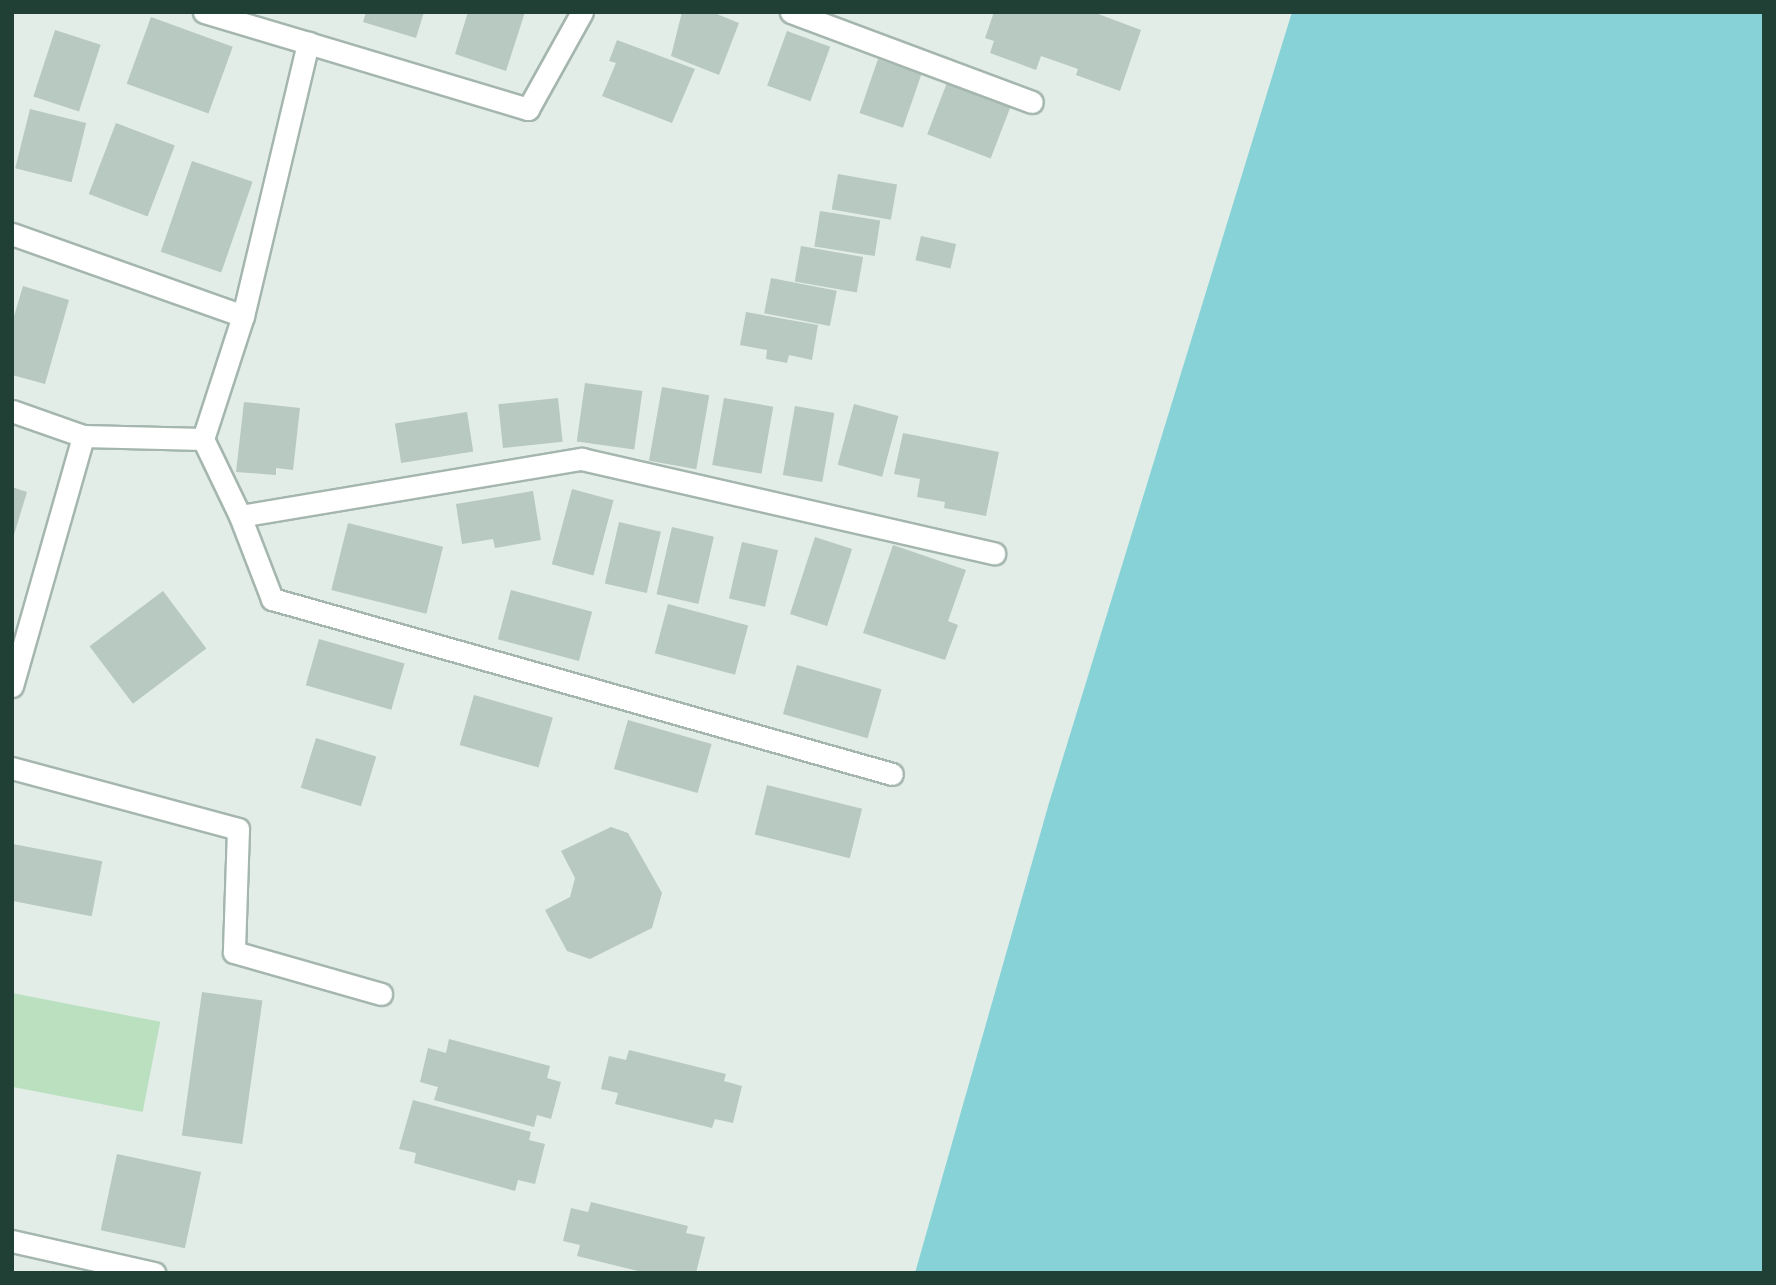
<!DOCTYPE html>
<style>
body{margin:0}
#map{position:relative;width:1776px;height:1285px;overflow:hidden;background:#e2ede7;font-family:"Alegreya Sans",sans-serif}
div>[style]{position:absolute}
.green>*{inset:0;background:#bae0c0;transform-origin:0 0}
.water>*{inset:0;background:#87d2d6}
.building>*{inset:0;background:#b7c9c0;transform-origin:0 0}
.roads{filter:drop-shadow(2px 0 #a4b6ae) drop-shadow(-2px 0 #a4b6ae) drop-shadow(0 2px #a4b6ae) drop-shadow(0 -2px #a4b6ae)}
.street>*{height:21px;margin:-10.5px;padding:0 10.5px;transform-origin:10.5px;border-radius:10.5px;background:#fff}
span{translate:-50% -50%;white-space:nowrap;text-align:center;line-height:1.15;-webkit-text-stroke:7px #f3faf6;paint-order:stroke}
.frame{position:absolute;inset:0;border:14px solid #214035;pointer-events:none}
</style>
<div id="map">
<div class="green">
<i style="left:12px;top:993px;width:151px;height:92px;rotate:11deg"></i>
</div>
<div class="water">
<i style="clip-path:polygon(1292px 12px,1764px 12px,1764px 1273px,915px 1273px,1049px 803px)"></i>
</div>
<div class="building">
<i style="clip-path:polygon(366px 12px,424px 12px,416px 38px,363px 22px)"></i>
<i style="clip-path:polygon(468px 12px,525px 12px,506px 71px,455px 54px)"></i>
<i style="clip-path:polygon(682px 12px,712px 12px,739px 23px,719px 75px,671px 56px)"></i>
<i style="clip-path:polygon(994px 12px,1093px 12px,1141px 30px,1120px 91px,1076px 75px,1078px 69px,1041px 56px,1036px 70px,990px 53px,994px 41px,985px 38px)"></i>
<i style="left:151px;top:17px;width:87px;height:71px;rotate:20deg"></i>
<i style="left:55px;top:30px;width:48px;height:70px;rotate:18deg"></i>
<i style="left:787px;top:31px;width:46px;height:58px;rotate:20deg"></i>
<i style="clip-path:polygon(617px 40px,695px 69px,672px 123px,602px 96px,616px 63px,609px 61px)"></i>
<i style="left:878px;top:59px;width:46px;height:57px;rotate:19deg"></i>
<i style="left:948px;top:80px;width:68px;height:58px;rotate:21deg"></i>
<i style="left:30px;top:109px;width:58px;height:61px;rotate:14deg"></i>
<i style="left:116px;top:123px;width:63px;height:76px;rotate:21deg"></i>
<i style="left:192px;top:161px;width:64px;height:96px;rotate:19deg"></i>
<i style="left:838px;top:174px;width:60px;height:36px;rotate:10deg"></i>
<i style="left:820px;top:211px;width:61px;height:36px;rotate:9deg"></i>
<i style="left:921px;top:236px;width:36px;height:25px;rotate:13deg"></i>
<i style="left:801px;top:246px;width:63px;height:36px;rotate:10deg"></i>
<i style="left:771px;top:278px;width:67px;height:36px;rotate:11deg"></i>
<i style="clip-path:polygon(23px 286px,69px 300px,45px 384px,12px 375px,12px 323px)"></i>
<i style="clip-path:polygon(746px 312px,818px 325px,812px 360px,789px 355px,787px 363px,766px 359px,767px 350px,740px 345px)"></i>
<i style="left:585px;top:383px;width:58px;height:59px;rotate:8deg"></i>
<i style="left:662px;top:387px;width:48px;height:75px;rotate:10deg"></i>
<i style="left:558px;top:398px;width:44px;height:60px;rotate:84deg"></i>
<i style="left:724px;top:398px;width:50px;height:68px;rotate:10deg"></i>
<i style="clip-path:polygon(244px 402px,300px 408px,293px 470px,276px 468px,276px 475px,236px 472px)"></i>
<i style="left:854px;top:404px;width:46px;height:63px;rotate:15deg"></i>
<i style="left:795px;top:406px;width:40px;height:70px;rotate:10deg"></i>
<i style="left:467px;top:412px;width:40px;height:73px;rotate:81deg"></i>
<i style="clip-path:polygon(903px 433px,999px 452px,986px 516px,944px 508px,945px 502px,917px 497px,920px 479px,894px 474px)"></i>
<i style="clip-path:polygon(12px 487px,27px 492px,13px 538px,12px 538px)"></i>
<i style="left:572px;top:489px;width:43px;height:78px;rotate:15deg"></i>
<i style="clip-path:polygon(533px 491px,541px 540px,495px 548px,493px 539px,462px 544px,456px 504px)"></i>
<i style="left:619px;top:522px;width:43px;height:63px;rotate:13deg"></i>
<i style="left:348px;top:523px;width:98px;height:69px;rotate:14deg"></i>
<i style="left:672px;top:527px;width:43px;height:69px;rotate:13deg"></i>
<i style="left:815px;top:537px;width:39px;height:81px;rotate:18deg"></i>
<i style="left:742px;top:542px;width:37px;height:58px;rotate:13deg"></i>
<i style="clip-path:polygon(893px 545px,966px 570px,948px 621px,958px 625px,945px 660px,863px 633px)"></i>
<i style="left:511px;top:590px;width:84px;height:51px;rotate:15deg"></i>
<i style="left:163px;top:591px;width:72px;height:92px;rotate:53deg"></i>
<i style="left:668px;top:604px;width:83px;height:51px;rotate:15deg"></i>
<i style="left:319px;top:639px;width:89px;height:48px;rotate:16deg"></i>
<i style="left:797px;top:665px;width:88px;height:51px;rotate:16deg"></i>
<i style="left:474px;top:695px;width:82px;height:52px;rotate:16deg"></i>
<i style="left:628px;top:720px;width:87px;height:51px;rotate:16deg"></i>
<i style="left:316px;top:738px;width:63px;height:52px;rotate:17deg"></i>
<i style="left:767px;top:785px;width:98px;height:51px;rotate:14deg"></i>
<i style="clip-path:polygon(611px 827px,628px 833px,662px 893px,652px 928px,590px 959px,567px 951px,545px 910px,570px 897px,575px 878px,561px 851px)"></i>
<i style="left:13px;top:844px;width:91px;height:56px;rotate:11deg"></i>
<i style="left:202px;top:992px;width:61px;height:145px;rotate:8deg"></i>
<i style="clip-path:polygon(449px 1039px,550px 1066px,547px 1078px,561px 1082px,551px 1119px,537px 1115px,534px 1127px,434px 1100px,438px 1087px,420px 1082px,428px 1048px,446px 1053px)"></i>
<i style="clip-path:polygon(629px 1050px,726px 1074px,724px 1081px,742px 1086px,733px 1123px,715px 1119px,712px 1128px,615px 1104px,618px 1093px,601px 1089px,609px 1056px,626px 1060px)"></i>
<i style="clip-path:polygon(413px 1100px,531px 1132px,529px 1140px,545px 1144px,535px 1184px,518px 1180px,515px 1191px,414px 1163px,416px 1153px,399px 1149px)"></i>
<i style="left:117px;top:1154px;width:86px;height:78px;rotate:12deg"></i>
<i style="clip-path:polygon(591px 1202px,688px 1226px,686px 1233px,705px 1237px,696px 1273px,646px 1273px,577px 1256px,580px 1245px,563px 1241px,571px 1208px,588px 1212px)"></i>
</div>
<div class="roads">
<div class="street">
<i style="left:204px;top:12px;width:109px;rotate:16.6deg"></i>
<i style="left:791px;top:12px;width:257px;rotate:20.5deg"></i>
<i style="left:12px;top:234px;width:245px;rotate:19.5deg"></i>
<i style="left:12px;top:411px;width:75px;rotate:19.4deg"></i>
<i style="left:83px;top:436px;width:120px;rotate:1.4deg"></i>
<i style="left:203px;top:439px;width:85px;rotate:64.3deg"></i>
<i style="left:240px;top:516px;width:347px;rotate:-9.5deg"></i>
<i style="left:582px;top:459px;width:423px;rotate:12.9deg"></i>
<i style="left:203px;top:439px;width:129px;rotate:-72deg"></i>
<i style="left:243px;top:316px;width:281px;rotate:-76.6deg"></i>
<i style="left:308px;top:43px;width:230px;rotate:16.7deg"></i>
<i style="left:528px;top:109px;width:111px;rotate:-60.9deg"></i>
<i style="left:240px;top:516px;width:89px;rotate:68.9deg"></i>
<i style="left:272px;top:599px;width:644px;rotate:15.76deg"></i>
<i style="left:12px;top:686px;width:260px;rotate:-74.1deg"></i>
<i style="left:12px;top:768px;width:234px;rotate:15.1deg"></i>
<i style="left:238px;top:829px;width:123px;rotate:91.9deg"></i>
<i style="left:234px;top:952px;width:153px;rotate:15.9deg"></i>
<i style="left:12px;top:1241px;width:146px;rotate:12.7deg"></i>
</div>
</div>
<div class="frame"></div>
</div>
